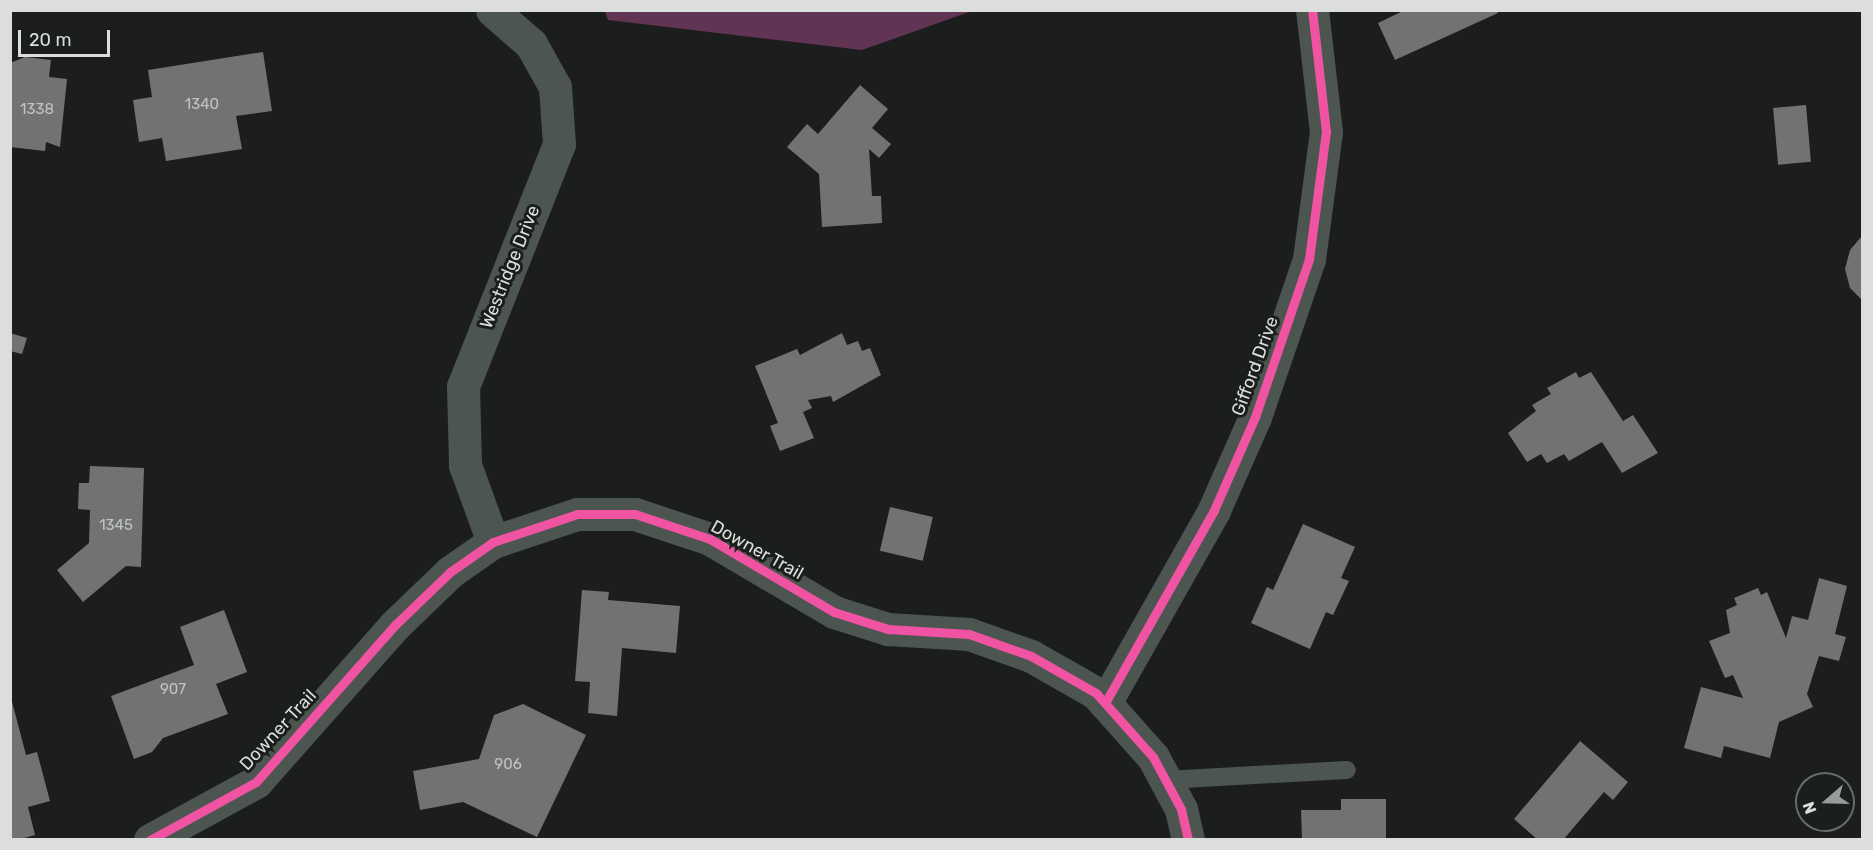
<!DOCTYPE html>
<style>
body{margin:0}
#map{position:relative;width:1873px;height:850px;overflow:hidden;background:#1c1e1d;font-family:Rubik,sans-serif}
div>[style]{position:absolute}
.forest>*{inset:0;background:#623453}
.building>*{inset:0;background:#717372;transform-origin:0 0}
.lane>*{height:18px;margin:-9px;padding:0 9px;transform-origin:9px;border-radius:9px;background:#4c5550}
.street>*{height:33px;margin:-16.5px;padding:0 16.5px;transform-origin:16.5px;border-radius:16.5px;background:#4c5550}
.cycleway>*{height:9px;margin:-4.5px;padding:0 4.5px;transform-origin:4.5px;border-radius:4.5px;background:#f153a3}
span{translate:-50% -50%;white-space:nowrap;text-align:center;line-height:1.15;-webkit-text-stroke:6px #1b1f1c;paint-order:stroke}
.number-label{font-size:15px;color:#c0c3c2}
.number-label span{-webkit-text-stroke-width:0}
.street-label{font-size:18px;color:#dbdedc}
.frame{position:absolute;inset:0;border:12px solid #dbdedc;pointer-events:none}
.north{position:absolute;left:1795px;top:772px;width:60px;height:60px;box-sizing:border-box;background:#1b1f1c;border:2px solid #686b69;border-radius:50%;rotate:250deg;font-size:16px;font-weight:700;line-height:24px;text-align:center;color:#dbdedc}
.north::after{content:'';display:block;margin:auto;width:21px;height:27px;background:#989b99;clip-path:polygon(50% 0,100% 100%,50% 72%,0 100%)}
.scale{position:absolute;left:18px;top:30px;width:92px;height:27px;box-sizing:border-box;border:3px solid #dbdedc;border-top:0;padding-left:8px;font-size:18px;line-height:21px;white-space:nowrap;color:#dbdedc;-webkit-text-stroke:4px #1b1f1c;paint-order:stroke}
</style>
<div id="map">
<div class="forest">
<i style="clip-path:polygon(605px 11px,605px 10px,972px 11px,862px 50px,608px 20px)"></i>
</div>
<div class="building">
<i style="clip-path:polygon(1405px 10px,1497px 10px,1498px 13px,1395px 60px,1378px 23px)"></i>
<i style="clip-path:polygon(263px 52px,272px 111px,236px 116px,242px 149px,166px 161px,162px 138px,139px 142px,133px 100px,152px 97px,148px 70px)"></i>
<i style="clip-path:polygon(25px 57px,51px 60px,49px 77px,67px 79px,60px 147px,46px 142px,45px 151px,10px 147px,10px 63px)"></i>
<i style="clip-path:polygon(860px 85px,888px 109px,872px 128px,891px 144px,879px 158px,869px 149px,872px 196px,881px 196px,882px 223px,822px 227px,819px 174px,787px 147px,807px 124px,818px 134px)"></i>
<i style="left:1806px;top:105px;width:57px;height:33px;rotate:85deg"></i>
<i style="clip-path:polygon(1862px 236px,1862px 300px,1850px 288px,1845px 269px,1850px 250px)"></i>
<i style="clip-path:polygon(10px 333px,27px 338px,22px 354px,10px 351px)"></i>
<i style="clip-path:polygon(842px 333px,847px 345px,858px 341px,862px 351px,870px 348px,881px 375px,833px 402px,831px 396px,808px 400px,812px 408px,803px 412px,814px 438px,780px 451px,770px 426px,778px 423px,755px 366px,797px 349px,800px 355px)"></i>
<i style="clip-path:polygon(1576px 372px,1579px 378px,1591px 372px,1623px 421px,1633px 415px,1658px 453px,1622px 473px,1602px 442px,1569px 461px,1564px 454px,1547px 463px,1541px 454px,1527px 462px,1508px 433px,1536px 411px,1532px 405px,1551px 394px,1547px 388px)"></i>
<i style="clip-path:polygon(90px 466px,144px 468px,141px 567px,126px 566px,83px 602px,57px 570px,89px 543px,90px 510px,78px 509px,79px 483px,89px 483px)"></i>
<i style="left:890px;top:507px;width:44px;height:45px;rotate:13deg"></i>
<i style="clip-path:polygon(1303px 524px,1355px 547px,1341px 578px,1349px 581px,1333px 615px,1326px 612px,1310px 649px,1251px 623px,1267px 587px,1273px 590px)"></i>
<i style="clip-path:polygon(1819px 578px,1847px 586px,1835px 634px,1846px 637px,1839px 661px,1819px 656px,1807px 694px,1813px 707px,1779px 722px,1770px 758px,1724px 746px,1721px 758px,1684px 748px,1701px 687px,1743px 698px,1733px 675px,1725px 678px,1709px 641px,1730px 633px,1726px 610px,1737px 605px,1734px 598px,1758px 588px,1761px 595px,1767px 592px,1786px 638px,1792px 616px,1808px 620px)"></i>
<i style="clip-path:polygon(582px 590px,609px 592px,608px 600px,680px 606px,676px 653px,622px 648px,617px 716px,588px 713px,590px 682px,575px 681px)"></i>
<i style="clip-path:polygon(224px 610px,247px 672px,216px 684px,228px 714px,163px 738px,152px 752px,134px 759px,111px 696px,194px 665px,180px 627px)"></i>
<i style="clip-path:polygon(10px 694px,26px 755px,37px 752px,50px 801px,28px 807px,35px 835px,17px 840px,10px 840px)"></i>
<i style="clip-path:polygon(523px 704px,586px 735px,537px 837px,463px 802px,420px 810px,413px 771px,479px 759px,494px 715px)"></i>
<i style="clip-path:polygon(1580px 741px,1628px 782px,1613px 800px,1604px 792px,1563px 840px,1538px 840px,1514px 819px)"></i>
<i style="clip-path:polygon(1341px 799px,1386px 799px,1386px 840px,1302px 840px,1301px 810px,1341px 810px)"></i>
</div>
<div class="lane">
<i style="left:1166px;top:780px;width:181px;rotate:-3.2deg"></i>
</div>
<div class="street">
<i style="left:492px;top:10px;width:52px;rotate:41.1deg"></i>
<i style="left:531px;top:44px;width:49px;rotate:60.8deg"></i>
<i style="left:555px;top:87px;width:57px;rotate:86deg"></i>
<i style="left:559px;top:144px;width:260px;rotate:111.6deg"></i>
<i style="left:463px;top:386px;width:79px;rotate:88.5deg"></i>
<i style="left:465px;top:465px;width:82px;rotate:70deg"></i>
<i style="left:1105px;top:703px;width:222px;rotate:-60.5deg"></i>
<i style="left:1214px;top:510px;width:102px;rotate:-66.2deg"></i>
<i style="left:1255px;top:417px;width:167px;rotate:-71.1deg"></i>
<i style="left:1309px;top:259px;width:128px;rotate:-82.4deg"></i>
<i style="left:1326px;top:132px;width:123px;rotate:-96.5deg"></i>
<i style="left:150px;top:840px;width:121px;rotate:-28.7deg"></i>
<i style="left:256px;top:782px;width:210px;rotate:-48.5deg"></i>
<i style="left:395px;top:625px;width:76px;rotate:-43.9deg"></i>
<i style="left:450px;top:572px;width:52px;rotate:-34.9deg"></i>
<i style="left:493px;top:542px;width:89px;rotate:-18.4deg"></i>
<i style="left:577px;top:514px;width:58px"></i>
<i style="left:635px;top:514px;width:79px;rotate:18.4deg"></i>
<i style="left:710px;top:539px;width:144px;rotate:30.5deg"></i>
<i style="left:834px;top:612px;width:57px;rotate:17.5deg"></i>
<i style="left:888px;top:629px;width:81px;rotate:3.5deg"></i>
<i style="left:969px;top:634px;width:66px;rotate:19.5deg"></i>
<i style="left:1031px;top:656px;width:75px;rotate:29.6deg"></i>
<i style="left:1096px;top:693px;width:86px;rotate:48.3deg"></i>
<i style="left:1153px;top:757px;width:59px;rotate:61.7deg"></i>
<i style="left:1181px;top:809px;width:32px;rotate:77deg"></i>
</div>
<div class="cycleway">
<i style="left:1105px;top:703px;width:222px;rotate:-60.5deg"></i>
<i style="left:1214px;top:510px;width:102px;rotate:-66.2deg"></i>
<i style="left:1255px;top:417px;width:167px;rotate:-71.1deg"></i>
<i style="left:1309px;top:259px;width:128px;rotate:-82.4deg"></i>
<i style="left:1326px;top:132px;width:123px;rotate:-96.5deg"></i>
<i style="left:150px;top:840px;width:121px;rotate:-28.7deg"></i>
<i style="left:256px;top:782px;width:210px;rotate:-48.5deg"></i>
<i style="left:395px;top:625px;width:76px;rotate:-43.9deg"></i>
<i style="left:450px;top:572px;width:52px;rotate:-34.9deg"></i>
<i style="left:493px;top:542px;width:89px;rotate:-18.4deg"></i>
<i style="left:577px;top:514px;width:58px"></i>
<i style="left:635px;top:514px;width:79px;rotate:18.4deg"></i>
<i style="left:710px;top:539px;width:144px;rotate:30.5deg"></i>
<i style="left:834px;top:612px;width:57px;rotate:17.5deg"></i>
<i style="left:888px;top:629px;width:81px;rotate:3.5deg"></i>
<i style="left:969px;top:634px;width:66px;rotate:19.5deg"></i>
<i style="left:1031px;top:656px;width:75px;rotate:29.6deg"></i>
<i style="left:1096px;top:693px;width:86px;rotate:48.3deg"></i>
<i style="left:1153px;top:757px;width:59px;rotate:61.7deg"></i>
<i style="left:1181px;top:809px;width:32px;rotate:77deg"></i>
</div>
<div class="number-label">
<span style="left:202px;top:105px">1340</span>
<span style="left:37px;top:110px">1338</span>
<span style="left:116px;top:526px">1345</span>
<span style="left:173px;top:690px">907</span>
<span style="left:508px;top:765px">906</span>
</div>
<div class="street-label">
<span style="left:510px;top:267px;rotate:-68deg">Westridge Drive</span>
<span style="left:1255px;top:366px;rotate:-70deg">Gifford Drive</span>
<span style="left:757px;top:550px;rotate:29deg">Downer Trail</span>
<span style="left:278px;top:730px;rotate:-47deg">Downer Trail</span>
</div>
<div class="frame"></div>
<div class="north">N</div>
<div class="scale">20 m</div>
</div>
